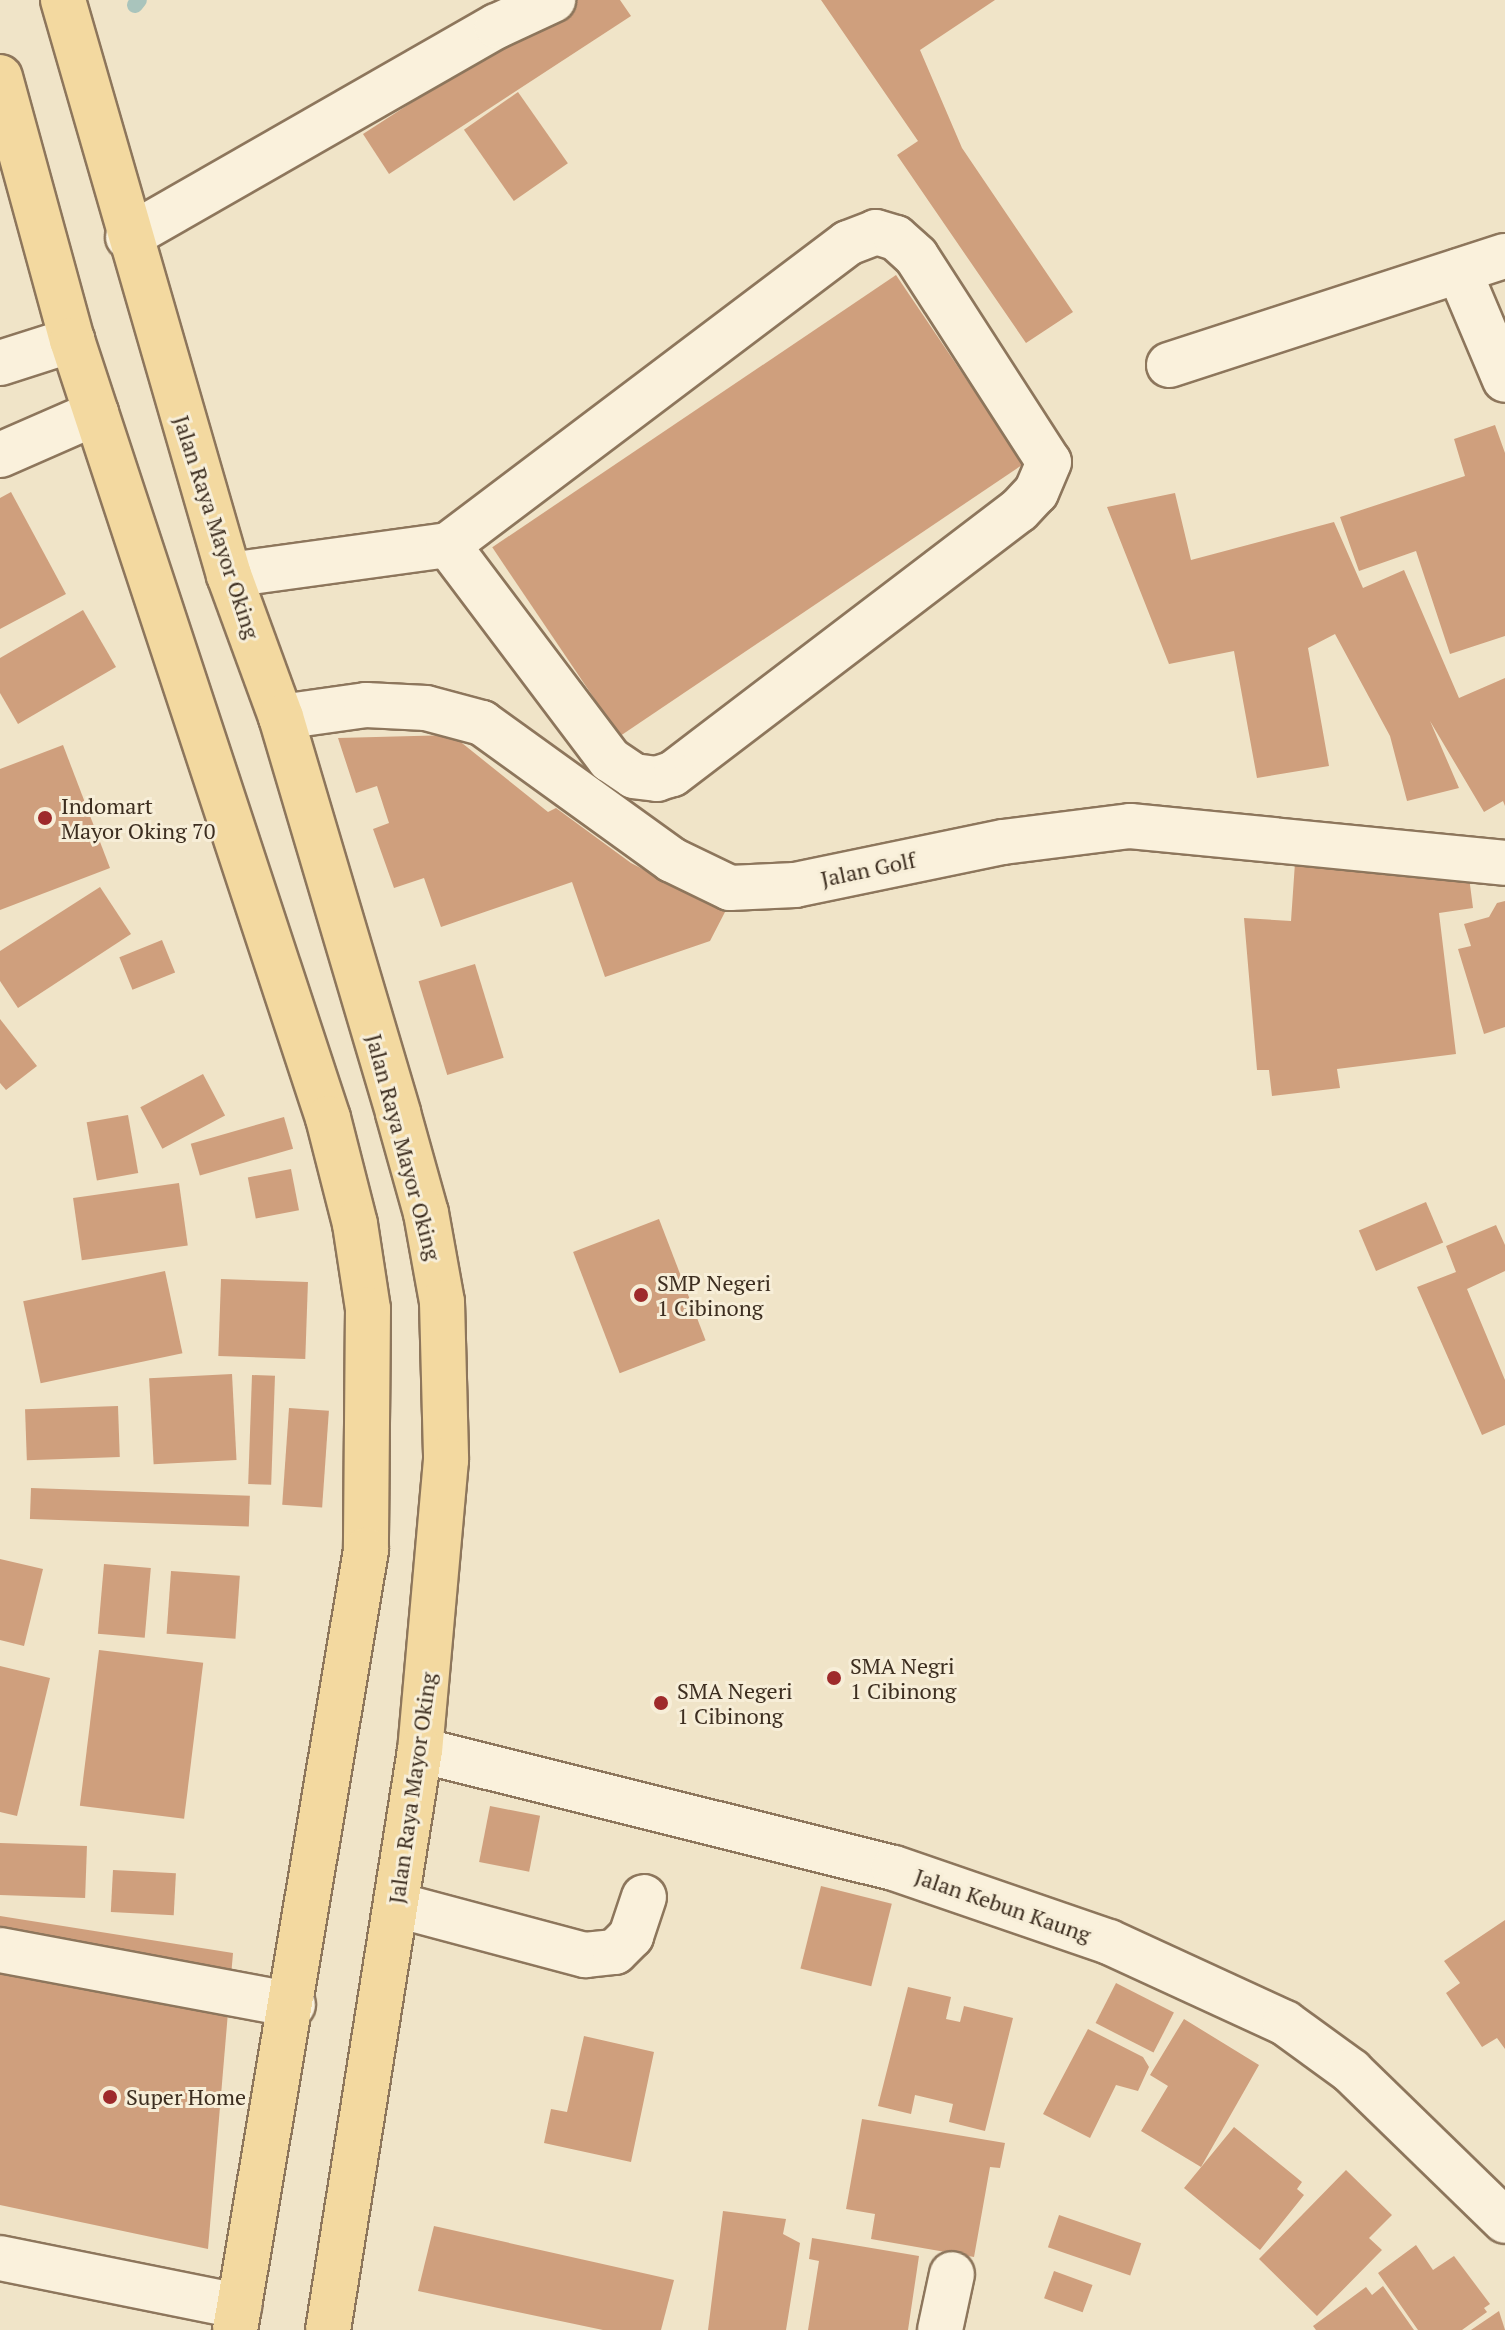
<!DOCTYPE html>
<style>
body{margin:0}
#map{position:relative;width:1505px;height:2330px;overflow:hidden;background:#f0e4c8;font-family:"PT Serif",serif}
div>[style]{position:absolute}
.stream>*{height:16px;margin:-8px;padding:0 8px;transform-origin:8px;border-radius:8px;background:#a9c4bc}
.building>*{inset:0;background:#cf9f7d;transform-origin:0 0}
.roads{filter:drop-shadow(2px 0 #8d765c) drop-shadow(-2px 0 #8d765c) drop-shadow(0 2px #8d765c) drop-shadow(0 -2px #8d765c)}
.minor>*{height:44px;margin:-22px;padding:0 22px;transform-origin:22px;border-radius:22px;background:#faf1dc}
.major>*{height:44px;margin:-22px;padding:0 22px;transform-origin:22px;border-radius:22px;background:#f3d9a0}
.dots>*{width:22px;height:22px;translate:-50% -50%;box-sizing:border-box;border:4px solid #f7eed8;border-radius:50%}
span{translate:-50% -50%;white-space:nowrap;text-align:center;line-height:1.15;-webkit-text-stroke:6px #f7eed8;paint-order:stroke}
.street-label{font-size:22px;color:#3d2e20}
.poi-label{font-size:22px;color:#3d2e20}
.left{translate:0 -50%;text-align:left}
</style>
<div id="map">
<div class="stream">
<i style="left:135px;top:5px;width:6px;rotate:-51deg"></i>
</div>
<div class="building">
<i style="clip-path:polygon(570px 0,620px 0,631px 16px,389px 174px,363px 134px)"></i>
<i style="clip-path:polygon(821px 0,995px 0,920px 50px,962px 148px,1073px 312px,1026px 343px,897px 155px,918px 141px)"></i>
<i style="left:518px;top:92px;width:87px;height:66px;rotate:55deg"></i>
<i style="left:896px;top:275px;width:228px;height:487px;rotate:56deg"></i>
<i style="clip-path:polygon(1495px 425px,1505px 453px,1505px 636px,1450px 654px,1416px 551px,1359px 571px,1340px 517px,1465px 476px,1454px 439px)"></i>
<i style="clip-path:polygon(11px 492px,66px 594px,0 629px,0 498px)"></i>
<i style="clip-path:polygon(1175px 493px,1191px 560px,1334px 522px,1363px 588px,1404px 570px,1459px 698px,1505px 678px,1505px 806px,1503px 801px,1484px 812px,1430px 721px,1459px 788px,1407px 801px,1390px 736px,1335px 634px,1308px 648px,1329px 766px,1257px 778px,1234px 651px,1169px 664px,1107px 507px)"></i>
<i style="clip-path:polygon(83px 610px,116px 667px,18px 724px,0 693px,0 658px)"></i>
<i style="clip-path:polygon(452px 735px,548px 812px,556px 808px,631px 863px,725px 912px,710px 941px,605px 977px,572px 882px,441px 927px,424px 878px,394px 888px,373px 829px,389px 823px,377px 786px,356px 793px,338px 738px)"></i>
<i style="clip-path:polygon(63px 745px,110px 868px,0 910px,0 769px)"></i>
<i style="clip-path:polygon(1296px 848px,1468px 869px,1473px 908px,1439px 913px,1456px 1054px,1337px 1069px,1340px 1088px,1272px 1096px,1269px 1070px,1257px 1070px,1244px 918px,1291px 921px)"></i>
<i style="clip-path:polygon(100px 887px,131px 934px,18px 1008px,0 981px,0 951px)"></i>
<i style="clip-path:polygon(1505px 901px,1505px 1027px,1484px 1034px,1458px 949px,1471px 946px,1464px 924px,1489px 917px,1497px 903px)"></i>
<i style="left:162px;top:940px;width:35px;height:46px;rotate:68deg"></i>
<i style="left:475px;top:964px;width:98px;height:59px;rotate:73deg"></i>
<i style="clip-path:polygon(0 1019px,37px 1066px,6px 1090px,0 1083px)"></i>
<i style="left:203px;top:1074px;width:47px;height:71px;rotate:62deg"></i>
<i style="left:128px;top:1115px;width:59px;height:42px;rotate:80deg"></i>
<i style="left:284px;top:1117px;width:33px;height:97px;rotate:74deg"></i>
<i style="left:291px;top:1169px;width:42px;height:44px;rotate:79deg"></i>
<i style="left:179px;top:1183px;width:63px;height:107px;rotate:82deg"></i>
<i style="left:1426px;top:1202px;width:44px;height:73px;rotate:67deg"></i>
<i style="left:659px;top:1219px;width:130px;height:92px;rotate:69deg"></i>
<i style="clip-path:polygon(1496px 1225px,1505px 1245px,1505px 1271px,1467px 1289px,1505px 1380px,1505px 1425px,1482px 1435px,1417px 1287px,1456px 1272px,1446px 1246px)"></i>
<i style="left:165px;top:1271px;width:84px;height:145px;rotate:78deg"></i>
<i style="left:221px;top:1279px;width:87px;height:77px;rotate:2deg"></i>
<i style="left:232px;top:1374px;width:86px;height:83px;rotate:87deg"></i>
<i style="left:252px;top:1375px;width:23px;height:109px;rotate:2deg"></i>
<i style="left:118px;top:1406px;width:51px;height:93px;rotate:88deg"></i>
<i style="left:289px;top:1408px;width:40px;height:97px;rotate:4deg"></i>
<i style="left:31px;top:1488px;width:219px;height:31px;rotate:2deg"></i>
<i style="clip-path:polygon(0 1559px,43px 1569px,24px 1646px,0 1640px)"></i>
<i style="left:104px;top:1564px;width:47px;height:70px;rotate:5deg"></i>
<i style="left:171px;top:1571px;width:69px;height:63px;rotate:4deg"></i>
<i style="left:99px;top:1650px;width:105px;height:157px;rotate:7deg"></i>
<i style="clip-path:polygon(0 1666px,50px 1678px,17px 1816px,0 1812px)"></i>
<i style="left:490px;top:1806px;width:51px;height:57px;rotate:11deg"></i>
<i style="left:0;top:1843px;width:87px;height:52px;rotate:2deg"></i>
<i style="left:113px;top:1870px;width:63px;height:42px;rotate:3deg"></i>
<i style="left:821px;top:1886px;width:73px;height:85px;rotate:14deg"></i>
<i style="clip-path:polygon(0 1916px,233px 1953px,208px 2249px,0 2205px)"></i>
<i style="clip-path:polygon(1505px 1920px,1505px 2049px,1497px 2038px,1482px 2047px,1446px 1993px,1460px 1983px,1444px 1961px)"></i>
<i style="left:1116px;top:1983px;width:65px;height:45px;rotate:27deg"></i>
<i style="clip-path:polygon(908px 1987px,951px 1997px,946px 2019px,960px 2022px,964px 2006px,1013px 2018px,985px 2131px,949px 2122px,953px 2104px,915px 2095px,911px 2114px,878px 2106px)"></i>
<i style="clip-path:polygon(1184px 2019px,1259px 2065px,1201px 2167px,1141px 2131px,1168px 2086px,1150px 2075px)"></i>
<i style="clip-path:polygon(1088px 2029px,1143px 2057px,1149px 2067px,1138px 2091px,1116px 2085px,1090px 2138px,1043px 2114px)"></i>
<i style="clip-path:polygon(584px 2036px,654px 2052px,631px 2162px,544px 2143px,551px 2109px,567px 2112px)"></i>
<i style="clip-path:polygon(862px 2119px,1005px 2143px,1000px 2168px,990px 2167px,974px 2257px,871px 2239px,875px 2214px,846px 2209px)"></i>
<i style="clip-path:polygon(1234px 2127px,1302px 2182px,1297px 2189px,1304px 2195px,1260px 2250px,1184px 2188px)"></i>
<i style="clip-path:polygon(1346px 2170px,1392px 2215px,1369px 2238px,1382px 2250px,1317px 2316px,1259px 2259px)"></i>
<i style="clip-path:polygon(723px 2211px,786px 2219px,783px 2234px,800px 2243px,786px 2330px,708px 2330px)"></i>
<i style="left:1059px;top:2215px;width:87px;height:34px;rotate:19deg"></i>
<i style="clip-path:polygon(434px 2226px,674px 2280px,661px 2330px,603px 2330px,418px 2291px)"></i>
<i style="clip-path:polygon(812px 2238px,919px 2256px,908px 2330px,808px 2330px,819px 2261px,809px 2259px)"></i>
<i style="clip-path:polygon(1416px 2245px,1433px 2270px,1454px 2256px,1490px 2304px,1484px 2308px,1487px 2312px,1462px 2330px,1418px 2330px,1378px 2273px)"></i>
<i style="left:1054px;top:2271px;width:41px;height:29px;rotate:20deg"></i>
<i style="clip-path:polygon(1383px 2286px,1414px 2330px,1316px 2330px,1313px 2326px,1366px 2287px,1372px 2295px)"></i>
<i style="clip-path:polygon(1499px 2311px,1505px 2330px,1471px 2330px)"></i>
</div>
<div class="roads">
<div class="minor">
<i style="left:128px;top:237px;width:425px;rotate:-29.8deg"></i>
<i style="left:497px;top:26px;width:62px;rotate:-24.9deg"></i>
<i style="left:1459px;top:271px;width:118px;rotate:67.1deg"></i>
<i style="left:0;top:363px;width:76px;rotate:-17.7deg"></i>
<i style="left:1169px;top:365px;width:353px;rotate:-18deg"></i>
<i style="left:0;top:455px;width:105px;rotate:-23.6deg"></i>
<i style="left:229px;top:575px;width:221px;rotate:-7.8deg"></i>
<i style="left:448px;top:545px;width:501px;rotate:-37.05deg"></i>
<i style="left:848px;top:243px;width:30px;rotate:-21deg"></i>
<i style="left:876px;top:232px;width:21px;rotate:17deg"></i>
<i style="left:896px;top:238px;width:27px;rotate:42deg"></i>
<i style="left:916px;top:256px;width:245px;rotate:57.2deg"></i>
<i style="left:1049px;top:462px;width:33px;rotate:113deg"></i>
<i style="left:1036px;top:492px;width:25px;rotate:133deg"></i>
<i style="left:1019px;top:510px;width:436px;rotate:142.7deg"></i>
<i style="left:672px;top:774px;width:16px;rotate:162deg"></i>
<i style="left:657px;top:779px;width:23px;rotate:-173deg"></i>
<i style="left:634px;top:776px;width:29px;rotate:-146deg"></i>
<i style="left:610px;top:760px;width:269px;rotate:-127deg"></i>
<i style="left:281px;top:717px;width:86px;rotate:-8deg"></i>
<i style="left:366px;top:705px;width:60px;rotate:2.9deg"></i>
<i style="left:426px;top:708px;width:58px;rotate:15deg"></i>
<i style="left:482px;top:723px;width:234px;rotate:35.8deg"></i>
<i style="left:672px;top:860px;width:64px;rotate:25.8deg"></i>
<i style="left:730px;top:888px;width:65px;rotate:-2.6deg"></i>
<i style="left:795px;top:885px;width:212px;rotate:-11.7deg"></i>
<i style="left:1003px;top:842px;width:128px;rotate:-7.2deg"></i>
<i style="left:1130px;top:826px;width:377px;rotate:5.6deg"></i>
<i style="left:420px;top:1750px;width:488px;rotate:14deg"></i>
<i style="left:894px;top:1868px;width:227px;rotate:19deg"></i>
<i style="left:1109px;top:1942px;width:194px;rotate:24.7deg"></i>
<i style="left:1285px;top:2023px;width:82px;rotate:36deg"></i>
<i style="left:1351px;top:2071px;width:215px;rotate:44.2deg"></i>
<i style="left:397px;top:1905px;width:195px;rotate:14.9deg"></i>
<i style="left:585px;top:1955px;width:30px;rotate:-6deg"></i>
<i style="left:615px;top:1952px;width:23px;rotate:-45deg"></i>
<i style="left:631px;top:1936px;width:41px;rotate:-71.6deg"></i>
<i style="left:0;top:1950px;width:298px;rotate:10.6deg"></i>
<i style="left:0;top:2258px;width:244px;rotate:11.4deg"></i>
<i style="left:940px;top:2330px;width:57px;rotate:-77.9deg"></i>
</div>
<div class="major">
<i style="left:63px;top:0;width:598px;rotate:73.9deg"></i>
<i style="left:229px;top:575px;width:151px;rotate:69.9deg"></i>
<i style="left:281px;top:717px;width:413px;rotate:73.5deg"></i>
<i style="left:398px;top:1113px;width:104px;rotate:74.4deg"></i>
<i style="left:426px;top:1213px;width:90px;rotate:79.8deg"></i>
<i style="left:442px;top:1302px;width:158px;rotate:88.5deg"></i>
<i style="left:446px;top:1460px;width:291px;rotate:95.1deg"></i>
<i style="left:420px;top:1750px;width:587px;rotate:99.01deg"></i>
<i style="left:0;top:77px;width:273px;rotate:74.7deg"></i>
<i style="left:72px;top:340px;width:819px;rotate:71.79deg"></i>
<i style="left:328px;top:1118px;width:109px;rotate:75.7deg"></i>
<i style="left:355px;top:1224px;width:86px;rotate:81.3deg"></i>
<i style="left:368px;top:1309px;width:241px;rotate:90.5deg"></i>
<i style="left:366px;top:1550px;width:791px;rotate:99.53deg"></i>
</div>
</div>
<div class="dots">
<i style="left:45px;top:818px;background:#9e2a2b"></i>
<i style="left:641px;top:1295px;background:#9e2a2b"></i>
<i style="left:834px;top:1678px;background:#9e2a2b"></i>
<i style="left:661px;top:1703px;background:#9e2a2b"></i>
<i style="left:110px;top:2097px;background:#9e2a2b"></i>
</div>
<div class="street-label">
<span style="left:217px;top:527px;rotate:72deg">Jalan Raya Mayor Oking</span>
<span style="left:868px;top:869px;rotate:-12deg">Jalan Golf</span>
<span style="left:404px;top:1147px;rotate:75deg">Jalan Raya Mayor Oking</span>
<span style="left:412px;top:1788px;rotate:-82deg">Jalan Raya Mayor Oking</span>
<span style="left:1003px;top:1905px;rotate:19deg">Jalan Kebun Kaung</span>
</div>
<div class="poi-label">
<span class="left" style="left:61px;top:818px">Indomart<br>Mayor Oking 70</span>
<span class="left" style="left:657px;top:1295px">SMP Negeri<br>1 Cibinong</span>
<span class="left" style="left:850px;top:1678px">SMA Negri<br>1 Cibinong</span>
<span class="left" style="left:677px;top:1703px">SMA Negeri<br>1 Cibinong</span>
<span class="left" style="left:126px;top:2097px">Super Home</span>
</div>
</div>
